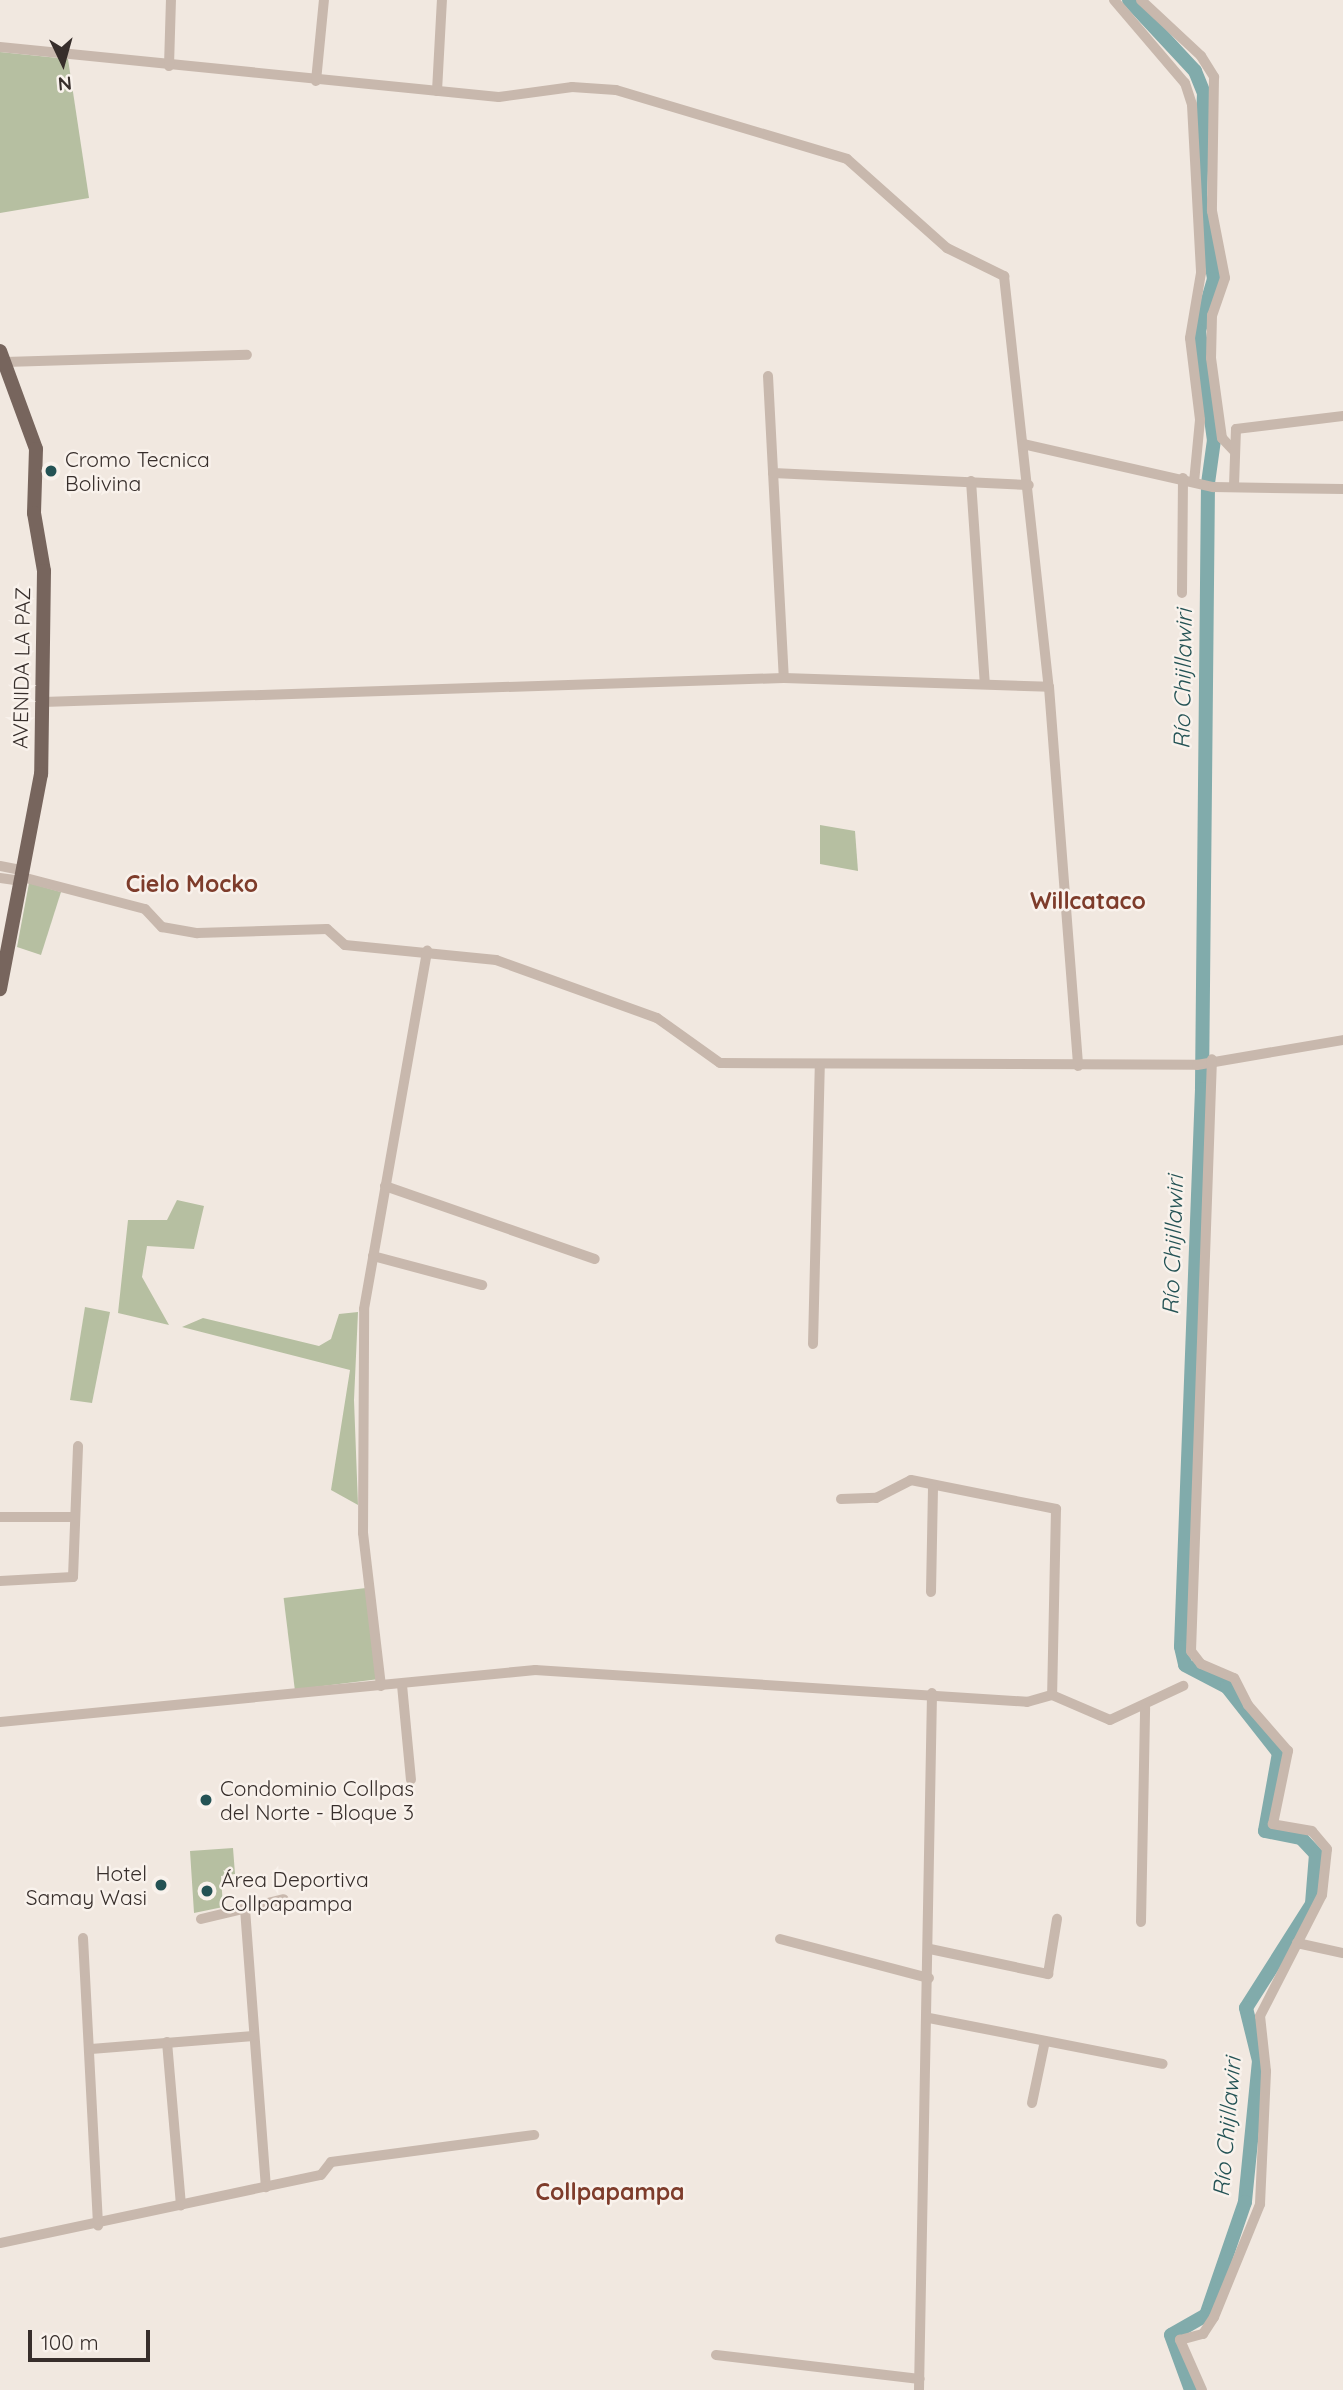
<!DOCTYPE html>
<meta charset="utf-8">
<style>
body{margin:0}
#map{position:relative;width:1343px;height:2390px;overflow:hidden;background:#f1e8e0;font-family:Quicksand,sans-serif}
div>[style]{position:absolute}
.green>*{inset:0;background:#b6bfa1;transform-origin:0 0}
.river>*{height:14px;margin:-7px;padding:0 7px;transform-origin:7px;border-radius:7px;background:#81abab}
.minor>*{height:10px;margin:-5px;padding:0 5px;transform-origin:5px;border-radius:5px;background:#c8b8ad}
.major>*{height:14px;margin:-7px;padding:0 7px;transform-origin:7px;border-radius:7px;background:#77655d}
.dots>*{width:19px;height:19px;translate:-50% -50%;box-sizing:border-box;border:4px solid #f9f2ec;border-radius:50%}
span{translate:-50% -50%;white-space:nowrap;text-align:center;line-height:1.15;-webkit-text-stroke:5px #f9f2ec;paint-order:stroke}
.poi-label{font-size:21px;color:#372e2b}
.left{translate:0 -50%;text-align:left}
.right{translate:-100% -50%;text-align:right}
.street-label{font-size:21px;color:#372e2b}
.water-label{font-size:23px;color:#245355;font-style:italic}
.neighbourhood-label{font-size:23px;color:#7e3c2b;font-weight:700}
.north{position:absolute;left:28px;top:28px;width:70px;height:70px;-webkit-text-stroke:5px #f9f2ec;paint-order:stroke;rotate:175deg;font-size:19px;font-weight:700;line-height:28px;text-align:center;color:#372e2b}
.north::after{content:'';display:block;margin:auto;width:24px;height:32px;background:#372e2b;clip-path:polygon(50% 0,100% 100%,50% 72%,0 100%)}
.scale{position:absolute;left:28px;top:2330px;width:122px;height:32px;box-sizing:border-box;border:4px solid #372e2b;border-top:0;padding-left:9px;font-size:21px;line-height:24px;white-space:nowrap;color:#372e2b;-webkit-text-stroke:5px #f9f2ec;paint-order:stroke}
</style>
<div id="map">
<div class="green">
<i style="clip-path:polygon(0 52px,68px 59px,89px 198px,0 213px)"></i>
<i style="clip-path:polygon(820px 825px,855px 831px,858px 871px,820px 864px)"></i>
<i style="clip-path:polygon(29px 883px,61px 892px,41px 955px,17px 947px)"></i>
<i style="clip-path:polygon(177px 1200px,204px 1206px,194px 1249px,147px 1246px,142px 1277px,169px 1325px,118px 1313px,128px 1220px,167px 1220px)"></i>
<i style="clip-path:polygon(85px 1307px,110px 1312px,92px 1403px,70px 1400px)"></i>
<i style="clip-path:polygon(358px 1312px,354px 1400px,358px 1505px,331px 1490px,350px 1370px,182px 1327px,203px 1318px,319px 1346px,331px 1339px,339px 1314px)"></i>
<i style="left:366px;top:1588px;width:92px;height:83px;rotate:83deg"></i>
<i style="clip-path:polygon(233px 1848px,235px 1874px,221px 1876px,223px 1907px,194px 1913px,190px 1851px)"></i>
</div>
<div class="river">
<i style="left:1129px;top:0;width:97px;rotate:47.1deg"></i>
<i style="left:1195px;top:71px;width:24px;rotate:68deg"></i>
<i style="left:1204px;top:93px;width:102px;rotate:92.2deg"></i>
<i style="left:1200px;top:195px;width:85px;rotate:80.5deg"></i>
<i style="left:1214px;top:279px;width:54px;rotate:106.1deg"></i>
<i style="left:1199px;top:331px;width:110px;rotate:82.2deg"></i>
<i style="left:1214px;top:440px;width:43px;rotate:97.9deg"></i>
<i style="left:1208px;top:483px;width:606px;rotate:90.57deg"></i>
<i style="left:1202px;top:1089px;width:558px;rotate:92.16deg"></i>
<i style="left:1181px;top:1647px;width:18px;rotate:77deg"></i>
<i style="left:1185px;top:1665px;width:47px;rotate:27.6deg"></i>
<i style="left:1227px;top:1687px;width:84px;rotate:51.8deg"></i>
<i style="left:1279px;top:1753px;width:79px;rotate:100.2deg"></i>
<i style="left:1265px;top:1831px;width:37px;rotate:11deg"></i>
<i style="left:1301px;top:1838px;width:22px;rotate:47deg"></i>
<i style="left:1316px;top:1854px;width:50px;rotate:94.6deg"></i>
<i style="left:1312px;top:1904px;width:123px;rotate:122.4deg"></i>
<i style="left:1246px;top:2008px;width:55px;rotate:76.2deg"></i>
<i style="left:1259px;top:2061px;width:142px;rotate:95.7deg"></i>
<i style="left:1245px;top:2202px;width:120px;rotate:109deg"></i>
<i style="left:1206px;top:2315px;width:40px;rotate:150.3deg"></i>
<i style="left:1171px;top:2335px;width:59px;rotate:70deg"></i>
</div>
<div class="minor">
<i style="left:1114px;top:0;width:109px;rotate:49.5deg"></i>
<i style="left:1185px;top:83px;width:23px;rotate:72deg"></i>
<i style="left:1192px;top:105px;width:168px;rotate:86.9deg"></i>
<i style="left:1201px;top:273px;width:66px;rotate:99.6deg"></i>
<i style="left:1190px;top:338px;width:83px;rotate:83deg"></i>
<i style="left:1200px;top:420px;width:62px;rotate:95.5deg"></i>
<i style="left:1141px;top:0;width:82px;rotate:43deg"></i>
<i style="left:1201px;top:56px;width:25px;rotate:58deg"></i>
<i style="left:1214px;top:77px;width:134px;rotate:90.9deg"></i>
<i style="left:1212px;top:211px;width:68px;rotate:79deg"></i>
<i style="left:1225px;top:278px;width:39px;rotate:109deg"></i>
<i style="left:1212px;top:315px;width:43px;rotate:91.3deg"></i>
<i style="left:1211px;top:358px;width:81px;rotate:82.2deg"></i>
<i style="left:1222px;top:438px;width:19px;rotate:47deg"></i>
<i style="left:0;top:47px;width:501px;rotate:5.72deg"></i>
<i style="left:499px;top:97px;width:74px;rotate:-7.8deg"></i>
<i style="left:572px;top:87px;width:44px;rotate:3.9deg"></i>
<i style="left:616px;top:90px;width:241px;rotate:16.6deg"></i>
<i style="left:847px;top:159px;width:134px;rotate:41.7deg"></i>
<i style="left:947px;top:248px;width:64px;rotate:26.2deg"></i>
<i style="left:1004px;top:276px;width:413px;rotate:83.8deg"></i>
<i style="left:1049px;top:687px;width:380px;rotate:85.6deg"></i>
<i style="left:169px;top:66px;width:66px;rotate:-88.3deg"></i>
<i style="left:316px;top:81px;width:81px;rotate:-84.4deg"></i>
<i style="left:437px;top:91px;width:91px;rotate:-86.9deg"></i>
<i style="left:5px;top:362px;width:242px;rotate:-1.7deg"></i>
<i style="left:768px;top:376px;width:302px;rotate:87deg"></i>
<i style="left:1023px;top:444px;width:195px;rotate:12.8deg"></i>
<i style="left:1213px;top:487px;width:130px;rotate:0.9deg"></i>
<i style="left:773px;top:473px;width:256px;rotate:2.7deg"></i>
<i style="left:971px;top:481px;width:203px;rotate:86.1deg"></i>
<i style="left:1234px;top:486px;width:57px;rotate:-88deg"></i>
<i style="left:1236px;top:429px;width:108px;rotate:-6.9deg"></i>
<i style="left:1182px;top:593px;width:115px;rotate:-89.5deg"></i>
<i style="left:43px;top:702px;width:741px;rotate:-1.86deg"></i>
<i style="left:784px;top:678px;width:265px;rotate:1.9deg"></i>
<i style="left:0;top:866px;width:21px;rotate:11deg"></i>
<i style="left:22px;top:877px;width:127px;rotate:14.6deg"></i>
<i style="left:145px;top:909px;width:25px;rotate:47deg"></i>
<i style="left:162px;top:927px;width:36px;rotate:10deg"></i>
<i style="left:197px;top:933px;width:130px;rotate:-1.8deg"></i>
<i style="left:327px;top:929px;width:24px;rotate:42deg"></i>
<i style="left:345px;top:945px;width:152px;rotate:5.7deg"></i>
<i style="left:496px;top:960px;width:171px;rotate:19.8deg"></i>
<i style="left:657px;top:1018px;width:77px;rotate:35.5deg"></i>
<i style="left:720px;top:1063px;width:477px;rotate:0.2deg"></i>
<i style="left:1197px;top:1065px;width:148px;rotate:-9.7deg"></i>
<i style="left:0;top:878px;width:22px;rotate:8deg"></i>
<i style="left:385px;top:1186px;width:222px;rotate:19.2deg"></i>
<i style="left:373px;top:1256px;width:113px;rotate:14.9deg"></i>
<i style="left:813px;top:1344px;width:277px;rotate:-88.6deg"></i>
<i style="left:841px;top:1499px;width:35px;rotate:-2deg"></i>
<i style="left:876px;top:1498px;width:39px;rotate:-27deg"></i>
<i style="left:911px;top:1480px;width:148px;rotate:11.3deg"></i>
<i style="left:1056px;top:1509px;width:186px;rotate:91.2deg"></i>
<i style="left:0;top:1517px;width:74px"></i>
<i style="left:0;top:1581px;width:73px;rotate:-3.1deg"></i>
<i style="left:73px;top:1577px;width:131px;rotate:-87.8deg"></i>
<i style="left:931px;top:1592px;width:103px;rotate:-88.9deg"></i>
<i style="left:402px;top:1685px;width:95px;rotate:84.6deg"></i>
<i style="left:381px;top:1686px;width:154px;rotate:-96.7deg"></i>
<i style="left:363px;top:1533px;width:224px;rotate:-89.7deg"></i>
<i style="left:364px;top:1309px;width:364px;rotate:-80deg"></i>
<i style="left:0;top:1722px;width:538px;rotate:-5.55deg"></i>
<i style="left:535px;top:1670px;width:493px;rotate:3.7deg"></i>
<i style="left:1027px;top:1702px;width:26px;rotate:-16deg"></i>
<i style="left:1052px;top:1695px;width:63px;rotate:23.3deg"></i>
<i style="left:1110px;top:1720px;width:81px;rotate:-25deg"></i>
<i style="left:245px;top:1909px;width:279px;rotate:85.7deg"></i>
<i style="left:201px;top:1919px;width:85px;rotate:-13.5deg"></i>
<i style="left:1141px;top:1922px;width:214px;rotate:-88.9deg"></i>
<i style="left:83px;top:1938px;width:288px;rotate:87deg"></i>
<i style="left:780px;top:1939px;width:154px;rotate:14.7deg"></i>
<i style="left:1297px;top:1943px;width:47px;rotate:12.3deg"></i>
<i style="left:930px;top:1949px;width:121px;rotate:12deg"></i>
<i style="left:1048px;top:1974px;width:56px;rotate:-80.7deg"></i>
<i style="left:929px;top:2018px;width:238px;rotate:11.1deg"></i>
<i style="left:167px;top:2042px;width:164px;rotate:85.1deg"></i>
<i style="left:91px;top:2049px;width:163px;rotate:-4.6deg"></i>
<i style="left:1032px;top:2103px;width:63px;rotate:-78.2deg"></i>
<i style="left:0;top:2243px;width:328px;rotate:-12deg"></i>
<i style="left:321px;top:2175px;width:16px;rotate:-52deg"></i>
<i style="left:331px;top:2162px;width:205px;rotate:-7.6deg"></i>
<i style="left:716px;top:2355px;width:205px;rotate:6.7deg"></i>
<i style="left:919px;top:2390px;width:697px;rotate:-88.93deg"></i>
<i style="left:1202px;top:2390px;width:55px;rotate:-113.7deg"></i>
<i style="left:1180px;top:2340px;width:24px;rotate:-15deg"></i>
<i style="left:1203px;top:2334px;width:20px;rotate:-57deg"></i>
<i style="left:1214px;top:2317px;width:122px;rotate:-67.8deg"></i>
<i style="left:1260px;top:2204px;width:133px;rotate:-87.4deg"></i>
<i style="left:1266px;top:2071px;width:55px;rotate:-96.2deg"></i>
<i style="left:1260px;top:2016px;width:136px;rotate:-62.9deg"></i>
<i style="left:1322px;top:1895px;width:46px;rotate:-83.8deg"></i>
<i style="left:1327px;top:1849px;width:23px;rotate:-130deg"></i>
<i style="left:1312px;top:1831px;width:40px;rotate:-170deg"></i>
<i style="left:1273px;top:1824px;width:75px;rotate:-78.4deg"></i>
<i style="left:1288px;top:1751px;width:61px;rotate:-131deg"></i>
<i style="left:1248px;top:1705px;width:30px;rotate:-117deg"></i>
<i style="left:1234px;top:1678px;width:36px;rotate:-157deg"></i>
<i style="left:1201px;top:1664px;width:16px;rotate:-128deg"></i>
<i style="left:1191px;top:1651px;width:592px;rotate:-87.97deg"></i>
</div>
<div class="major">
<i style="left:0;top:351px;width:104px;rotate:69.8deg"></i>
<i style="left:36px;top:449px;width:64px;rotate:91.8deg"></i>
<i style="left:34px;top:513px;width:59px;rotate:80.2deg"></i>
<i style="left:44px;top:571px;width:203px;rotate:90.8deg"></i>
<i style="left:41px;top:774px;width:219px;rotate:100.8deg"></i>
</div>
<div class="dots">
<i style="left:51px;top:471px;background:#245355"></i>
<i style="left:206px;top:1800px;background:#245355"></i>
<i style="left:161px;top:1885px;background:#245355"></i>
<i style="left:207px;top:1891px;background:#245355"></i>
</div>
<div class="poi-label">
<span class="left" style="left:65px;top:471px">Cromo Tecnica<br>Bolivina</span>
<span class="left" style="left:220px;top:1800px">Condominio Collpas<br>del Norte - Bloque 3</span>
<span class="right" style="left:147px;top:1885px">Hotel<br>Samay Wasi</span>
<span class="left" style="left:221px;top:1891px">Área Deportiva<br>Collpapampa</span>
</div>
<div class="street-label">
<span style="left:21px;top:668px;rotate:-89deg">AVENIDA LA PAZ</span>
</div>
<div class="water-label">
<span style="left:1183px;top:679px;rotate:-89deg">Río Chijllawiri</span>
<span style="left:1173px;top:1245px;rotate:-88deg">Río Chijllawiri</span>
<span style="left:1227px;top:2127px;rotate:-85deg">Río Chijllawiri</span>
</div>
<div class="neighbourhood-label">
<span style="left:192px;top:884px">Cielo Mocko</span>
<span style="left:1088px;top:901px">Willcataco</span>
<span style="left:610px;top:2192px">Collpapampa</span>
</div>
<div class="north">N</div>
<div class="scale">100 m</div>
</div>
